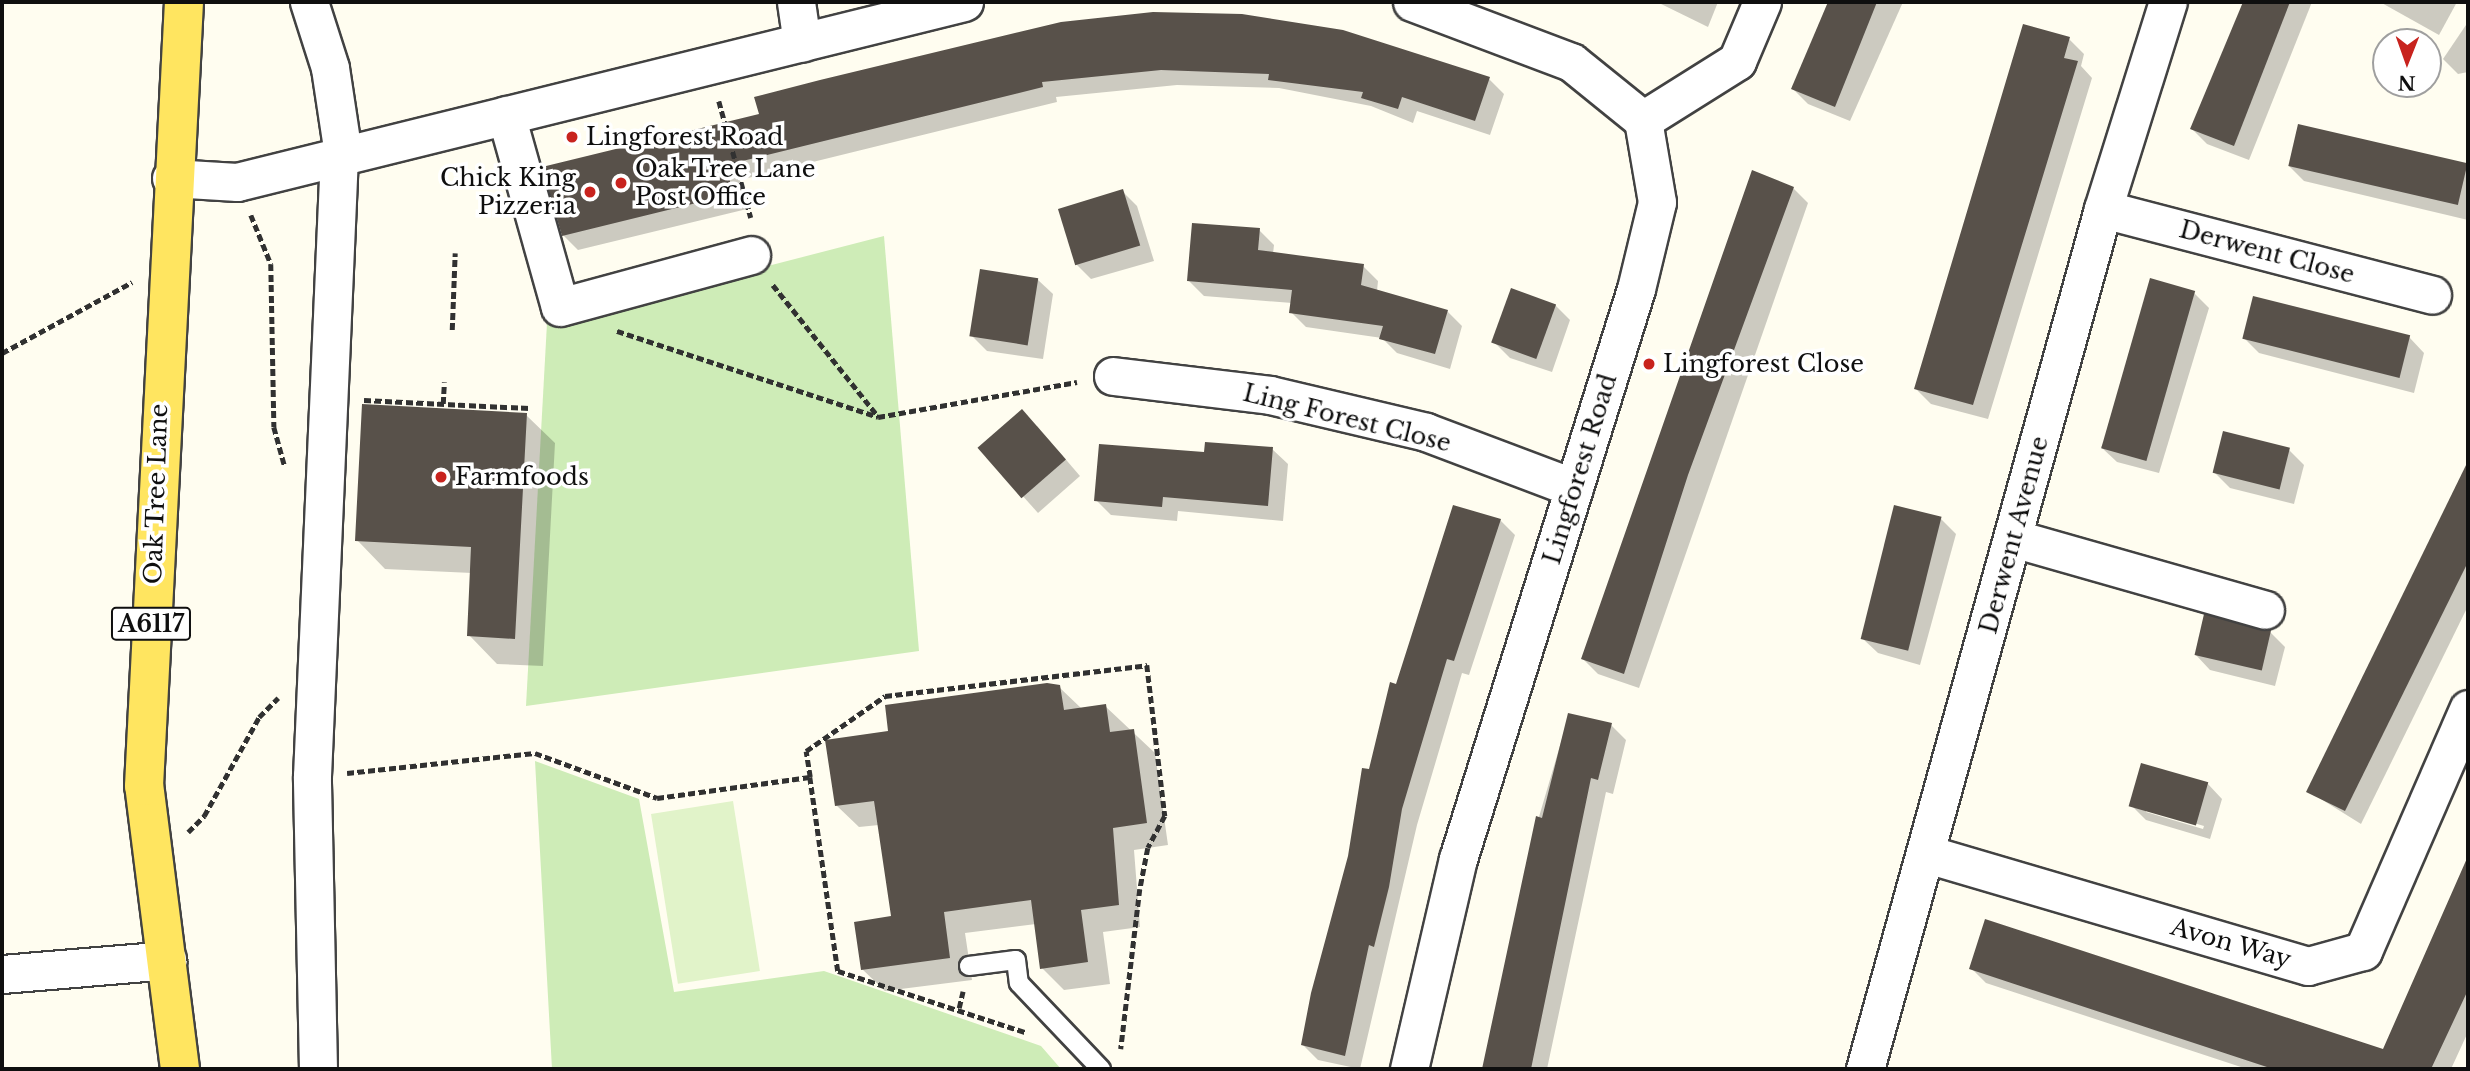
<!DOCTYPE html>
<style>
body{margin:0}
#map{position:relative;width:2470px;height:1071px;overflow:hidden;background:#fffdf0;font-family:"Libre Baskerville",serif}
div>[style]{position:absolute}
.green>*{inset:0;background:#ceecb7}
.pitch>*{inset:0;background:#e1f3c9;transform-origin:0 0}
.shadow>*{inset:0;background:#0003}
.building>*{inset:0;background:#58514a;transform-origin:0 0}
.path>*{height:4.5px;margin-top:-2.25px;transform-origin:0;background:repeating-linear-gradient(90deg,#313131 0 7px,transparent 0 10.5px)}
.roads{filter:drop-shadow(2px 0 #424242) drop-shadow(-2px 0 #424242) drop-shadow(0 2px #424242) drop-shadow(0 -2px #424242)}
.service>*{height:18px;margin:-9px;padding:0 9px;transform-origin:9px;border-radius:9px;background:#fff}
.minor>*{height:37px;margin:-18.5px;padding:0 18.5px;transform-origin:18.5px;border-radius:18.5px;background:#fff}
.primary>*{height:38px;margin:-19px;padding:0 19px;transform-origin:19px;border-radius:19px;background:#ffe560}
.dots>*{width:19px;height:19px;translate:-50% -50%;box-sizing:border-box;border:4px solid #fff;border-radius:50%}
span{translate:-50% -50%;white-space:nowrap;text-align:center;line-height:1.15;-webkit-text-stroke:7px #fff;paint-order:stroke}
.shield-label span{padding:2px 5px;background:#fff;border:2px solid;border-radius:5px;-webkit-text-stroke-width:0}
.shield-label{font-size:23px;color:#0f0f0f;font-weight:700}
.poi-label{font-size:24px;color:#0f0f0f}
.left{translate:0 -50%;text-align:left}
.right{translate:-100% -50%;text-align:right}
.street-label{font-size:24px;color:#0f0f0f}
.frame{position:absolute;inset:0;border:4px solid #0f0f0f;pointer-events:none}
.north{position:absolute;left:2372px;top:28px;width:70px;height:70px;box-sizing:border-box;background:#fff;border:2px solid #9f9f9f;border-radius:50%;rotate:181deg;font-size:19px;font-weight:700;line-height:28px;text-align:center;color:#0f0f0f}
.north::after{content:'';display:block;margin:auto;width:24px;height:32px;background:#c8231e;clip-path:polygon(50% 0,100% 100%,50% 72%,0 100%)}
</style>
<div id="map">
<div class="green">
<i style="clip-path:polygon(884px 236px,919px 651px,526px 706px,547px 323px)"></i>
<i style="clip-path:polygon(535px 761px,639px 799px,674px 992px,824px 971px,1041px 1046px,1061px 1069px,552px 1069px)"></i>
</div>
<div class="pitch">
<i style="left:733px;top:801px;width:172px;height:83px;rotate:81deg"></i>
</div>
<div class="shadow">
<i style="clip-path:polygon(1657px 2px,1718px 2px,1708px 27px)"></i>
<i style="clip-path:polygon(1828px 2px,1903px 2px,1850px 121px,1808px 104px,1793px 89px)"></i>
<i style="clip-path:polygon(2248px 2px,2312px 2px,2249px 160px,2207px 144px,2192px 129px)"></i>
<i style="clip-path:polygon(2380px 2px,2457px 2px,2439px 35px)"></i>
<i style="clip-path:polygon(2468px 22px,2468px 72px,2458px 74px,2443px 59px)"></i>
<i style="clip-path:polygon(1061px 24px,1489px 79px,1504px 94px,1490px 135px,1417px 111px,1413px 123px,1371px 106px,1279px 88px,1177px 85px,1056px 97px,1057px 102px,740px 180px,747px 209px,578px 250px,563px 235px,761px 115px)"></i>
<i style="clip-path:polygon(2069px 39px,2084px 54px,2081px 66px,2092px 78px,1988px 419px,1931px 404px,1916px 389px)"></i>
<i style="clip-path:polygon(2299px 126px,2468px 165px,2468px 220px,2304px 181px,2289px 166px)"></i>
<i style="clip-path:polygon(1793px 188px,1808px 203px,1639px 688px,1598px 674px,1583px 659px)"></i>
<i style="clip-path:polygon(1122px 191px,1137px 206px,1154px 261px,1091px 279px,1076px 264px)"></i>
<i style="clip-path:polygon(1259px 230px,1274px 245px,1273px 254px,1363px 266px,1378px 281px,1377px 291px,1447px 311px,1462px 326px,1450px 369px,1397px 353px,1382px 338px,1306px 327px,1291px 312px,1292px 303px,1204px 296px,1189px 281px)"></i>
<i style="clip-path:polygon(1037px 279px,1053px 294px,1043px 359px,987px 351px,972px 336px)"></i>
<i style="clip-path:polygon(2194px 293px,2209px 308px,2159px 473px,2117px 462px,2101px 447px)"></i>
<i style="clip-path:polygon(1555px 305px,1570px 320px,1552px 372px,1510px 358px,1495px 343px)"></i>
<i style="clip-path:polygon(2409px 337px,2424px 353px,2414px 393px,2259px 353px,2244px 338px)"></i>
<i style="clip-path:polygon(526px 415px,555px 443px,543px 666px,497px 664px,469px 635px,472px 573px,385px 569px,357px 540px)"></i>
<i style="clip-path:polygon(1037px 426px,1080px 476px,1038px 513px,979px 447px)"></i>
<i style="clip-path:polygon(1272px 449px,1288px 464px,1283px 521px,1178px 511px,1177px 521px,1111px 515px,1096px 500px,1206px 454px)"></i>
<i style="clip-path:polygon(2289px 450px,2304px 465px,2294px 504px,2230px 488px,2214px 472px)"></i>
<i style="clip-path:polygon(2466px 468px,2468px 606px,2361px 824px,2308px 791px)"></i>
<i style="clip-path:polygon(1941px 519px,1956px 534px,1920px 665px,1878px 653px,1862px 638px)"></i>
<i style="clip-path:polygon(1500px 520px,1515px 535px,1469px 675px,1462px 673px,1417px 825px,1360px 1069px,1318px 1060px,1303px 1045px,1370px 772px)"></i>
<i style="clip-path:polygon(2270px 632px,2285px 647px,2275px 686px,2210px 670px,2195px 654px)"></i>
<i style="clip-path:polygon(1059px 687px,1082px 709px,1105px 706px,1155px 753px,1168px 845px,1134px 850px,1140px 927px,1103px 932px,1110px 984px,1064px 990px,1042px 968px,1036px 924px,965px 933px,972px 980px,885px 991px,862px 969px,893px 918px,879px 825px,859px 827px,836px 805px,890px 733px)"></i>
<i style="clip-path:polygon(1569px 715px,1611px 725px,1626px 740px,1613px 794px,1606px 792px,1547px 1069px,1483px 1069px,1531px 844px)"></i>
<i style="clip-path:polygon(evenodd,2207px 783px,2222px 799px,2210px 839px,2146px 820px,2131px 805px,2207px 783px,2146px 809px,2204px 826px,2203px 829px,2146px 812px,2146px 809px)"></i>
<i style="clip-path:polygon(2468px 861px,2468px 1032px,2451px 1069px,2247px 1069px,1986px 983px,1971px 968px,2384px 1051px)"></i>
</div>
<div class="building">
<i style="clip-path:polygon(1828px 2px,1877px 2px,1835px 107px,1791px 89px)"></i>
<i style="clip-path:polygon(2243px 2px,2290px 2px,2234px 146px,2190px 129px)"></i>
<i style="clip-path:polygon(1153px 12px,1242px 14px,1343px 30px,1490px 77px,1475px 121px,1402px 97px,1398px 109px,1361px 98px,1363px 92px,1268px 80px,1269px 74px,1161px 70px,1042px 82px,1043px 87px,726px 165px,733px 194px,562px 236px,542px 167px,759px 114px,754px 97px,820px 80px,1061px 22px)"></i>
<i style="clip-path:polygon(2023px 24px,2070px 37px,2064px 58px,2078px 61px,1973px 405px,1914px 389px)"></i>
<i style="left:2298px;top:124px;width:174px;height:43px;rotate:13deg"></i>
<i style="clip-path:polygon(1752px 170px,1794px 187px,1688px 475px,1624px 674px,1581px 659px)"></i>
<i style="left:1123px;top:189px;width:59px;height:68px;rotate:73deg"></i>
<i style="clip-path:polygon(1192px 223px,1260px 228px,1258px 250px,1364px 264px,1361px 285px,1448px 310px,1435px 354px,1379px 339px,1383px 326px,1289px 313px,1292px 290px,1187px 281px)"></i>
<i style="left:980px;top:269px;width:59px;height:68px;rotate:9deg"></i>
<i style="left:2150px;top:278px;width:47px;height:177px;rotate:16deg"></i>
<i style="left:1511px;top:288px;width:48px;height:58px;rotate:20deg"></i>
<i style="left:2253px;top:296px;width:162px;height:44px;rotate:14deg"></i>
<i style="clip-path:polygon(362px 404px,527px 413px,515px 639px,467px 636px,471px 547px,355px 541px)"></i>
<i style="left:1022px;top:409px;width:67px;height:59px;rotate:49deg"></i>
<i style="left:2223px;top:431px;width:69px;height:43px;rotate:14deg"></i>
<i style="clip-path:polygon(1205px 442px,1273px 447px,1268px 506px,1163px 497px,1162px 507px,1094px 501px,1099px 444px,1204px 452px)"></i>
<i style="clip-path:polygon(2468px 461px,2468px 562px,2345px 811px,2306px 792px)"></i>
<i style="clip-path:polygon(1453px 505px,1501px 519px,1454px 661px,1447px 659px,1402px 809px,1389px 887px,1374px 947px,1369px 945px,1345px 1056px,1301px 1045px,1311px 993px,1348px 856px,1362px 768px,1369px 769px,1390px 682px,1396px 684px)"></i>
<i style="left:1894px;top:505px;width:49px;height:138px;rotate:14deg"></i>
<i style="left:2204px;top:614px;width:69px;height:42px;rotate:13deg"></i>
<i style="clip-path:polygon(1047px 683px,1060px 685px,1064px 710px,1106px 704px,1110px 732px,1134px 729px,1147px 823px,1113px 828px,1119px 905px,1081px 910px,1088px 962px,1040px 969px,1031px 900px,944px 912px,950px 958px,861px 970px,854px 922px,891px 916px,874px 801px,835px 806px,825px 740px,888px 731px,885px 705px)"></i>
<i style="clip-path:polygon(1568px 713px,1612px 723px,1598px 780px,1591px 778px,1531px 1069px,1482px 1069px,1536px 816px,1542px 818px)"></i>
<i style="left:2141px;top:763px;width:70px;height:45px;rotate:16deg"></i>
<i style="clip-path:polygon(2468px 856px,2468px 990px,2431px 1069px,2273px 1069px,1969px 969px,1985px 919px,2383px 1049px)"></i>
</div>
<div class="path">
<i style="left:719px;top:101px;width:121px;rotate:74.7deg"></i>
<i style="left:251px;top:215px;width:53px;rotate:67.8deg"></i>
<i style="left:271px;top:264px;width:163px;rotate:88.9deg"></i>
<i style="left:274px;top:427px;width:41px;rotate:74.6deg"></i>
<i style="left:773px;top:285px;width:166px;rotate:51.3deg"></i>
<i style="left:452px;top:330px;width:77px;rotate:-87.8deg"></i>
<i style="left:617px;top:331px;width:275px;rotate:18.2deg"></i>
<i style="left:878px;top:417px;width:202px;rotate:-10deg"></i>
<i style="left:2px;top:353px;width:148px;rotate:-28.6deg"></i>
<i style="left:364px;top:400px;width:166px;rotate:2.8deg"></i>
<i style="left:443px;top:404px;width:22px;rotate:-87deg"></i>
<i style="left:347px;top:773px;width:189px;rotate:-6.1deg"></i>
<i style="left:535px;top:753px;width:130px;rotate:20.2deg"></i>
<i style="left:657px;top:798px;width:154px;rotate:-7.8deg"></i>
<i style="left:810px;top:777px;width:26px;rotate:-99deg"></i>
<i style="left:806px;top:751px;width:96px;rotate:-34.8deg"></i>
<i style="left:885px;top:696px;width:264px;rotate:-6.7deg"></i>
<i style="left:1147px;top:665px;width:152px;rotate:83.2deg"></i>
<i style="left:1165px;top:816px;width:36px;rotate:118deg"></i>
<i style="left:1148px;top:848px;width:42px;rotate:101deg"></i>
<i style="left:1140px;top:889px;width:161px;rotate:96.8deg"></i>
<i style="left:810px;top:777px;width:196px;rotate:81.8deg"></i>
<i style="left:838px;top:971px;width:197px;rotate:18.1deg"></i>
<i style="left:188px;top:832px;width:23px;rotate:-45deg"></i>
<i style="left:204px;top:816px;width:113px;rotate:-60.9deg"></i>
<i style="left:259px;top:717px;width:27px;rotate:-45deg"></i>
<i style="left:959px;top:1008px;width:17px;rotate:-77deg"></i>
</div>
<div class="roads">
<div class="service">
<i style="left:969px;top:966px;width:47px;rotate:-7.3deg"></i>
<i style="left:1016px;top:960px;width:23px;rotate:83deg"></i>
<i style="left:1019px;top:983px;width:119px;rotate:46.4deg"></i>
</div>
<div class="minor">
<i style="left:309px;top:2px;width:69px;rotate:72.3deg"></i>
<i style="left:330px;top:68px;width:87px;rotate:81.4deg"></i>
<i style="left:796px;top:2px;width:41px;rotate:81.7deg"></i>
<i style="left:506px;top:115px;width:199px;rotate:74.3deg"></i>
<i style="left:560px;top:307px;width:198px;rotate:-15.2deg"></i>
<i style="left:1643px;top:120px;width:111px;rotate:-32.1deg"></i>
<i style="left:1737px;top:61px;width:64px;rotate:-67deg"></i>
<i style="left:171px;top:178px;width:66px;rotate:3.5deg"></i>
<i style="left:237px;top:182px;width:749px;rotate:-13.91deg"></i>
<i style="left:2103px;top:209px;width:340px;rotate:14.6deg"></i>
<i style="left:1113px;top:376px;width:158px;rotate:6.9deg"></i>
<i style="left:1270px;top:395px;width:160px;rotate:13.3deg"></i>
<i style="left:1426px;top:432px;width:158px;rotate:20.7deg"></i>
<i style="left:2013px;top:538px;width:262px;rotate:15.9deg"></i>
<i style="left:1927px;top:854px;width:397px;rotate:16.4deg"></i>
<i style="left:2308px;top:966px;width:57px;rotate:-15.3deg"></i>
<i style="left:2363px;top:951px;width:264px;rotate:-66.5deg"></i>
<i style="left:2px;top:974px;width:166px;rotate:-4.8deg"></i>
<i style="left:318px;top:1069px;width:293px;rotate:-91.2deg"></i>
<i style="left:312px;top:776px;width:621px;rotate:-87.51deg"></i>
<i style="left:1409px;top:1069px;width:216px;rotate:-76.9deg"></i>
<i style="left:1458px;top:859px;width:597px;rotate:-72.66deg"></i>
<i style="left:1636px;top:289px;width:89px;rotate:-76.4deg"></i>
<i style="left:1657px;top:202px;width:83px;rotate:-99.7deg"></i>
<i style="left:1643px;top:120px;width:92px;rotate:-141.1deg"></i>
<i style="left:1571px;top:62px;width:170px;rotate:-159.3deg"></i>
<i style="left:1865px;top:1069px;width:892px;rotate:-74.53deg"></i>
<i style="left:2103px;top:209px;width:217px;rotate:-72.6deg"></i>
</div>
<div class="primary">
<i style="left:180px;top:1069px;width:285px;rotate:-97.2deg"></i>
<i style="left:144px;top:786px;width:785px;rotate:-87.08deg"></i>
</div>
</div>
<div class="dots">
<i style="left:572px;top:137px;background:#c8231e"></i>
<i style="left:621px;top:183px;background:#c8231e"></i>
<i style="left:590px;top:192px;background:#c8231e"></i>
<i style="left:1649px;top:364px;background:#c8231e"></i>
<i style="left:441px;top:477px;background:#c8231e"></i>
</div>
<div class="shield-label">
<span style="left:151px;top:624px">A6117</span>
</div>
<div class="poi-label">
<span class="left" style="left:586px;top:137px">Lingforest Road</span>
<span class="left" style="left:635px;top:183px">Oak Tree Lane<br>Post Office</span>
<span class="right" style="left:576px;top:192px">Chick King<br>Pizzeria</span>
<span class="left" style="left:1663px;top:364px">Lingforest Close</span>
<span class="left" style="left:455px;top:477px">Farmfoods</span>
</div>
<div class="street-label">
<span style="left:2267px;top:252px;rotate:15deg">Derwent Close</span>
<span style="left:1347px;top:418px;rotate:14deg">Ling Forest Close</span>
<span style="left:1580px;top:469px;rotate:-73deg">Lingforest Road</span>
<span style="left:156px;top:494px;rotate:-88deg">Oak Tree Lane</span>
<span style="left:2014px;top:535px;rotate:-75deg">Derwent Avenue</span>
<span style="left:2231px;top:943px;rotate:16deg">Avon Way</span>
</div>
<div class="frame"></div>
<div class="north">N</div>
</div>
